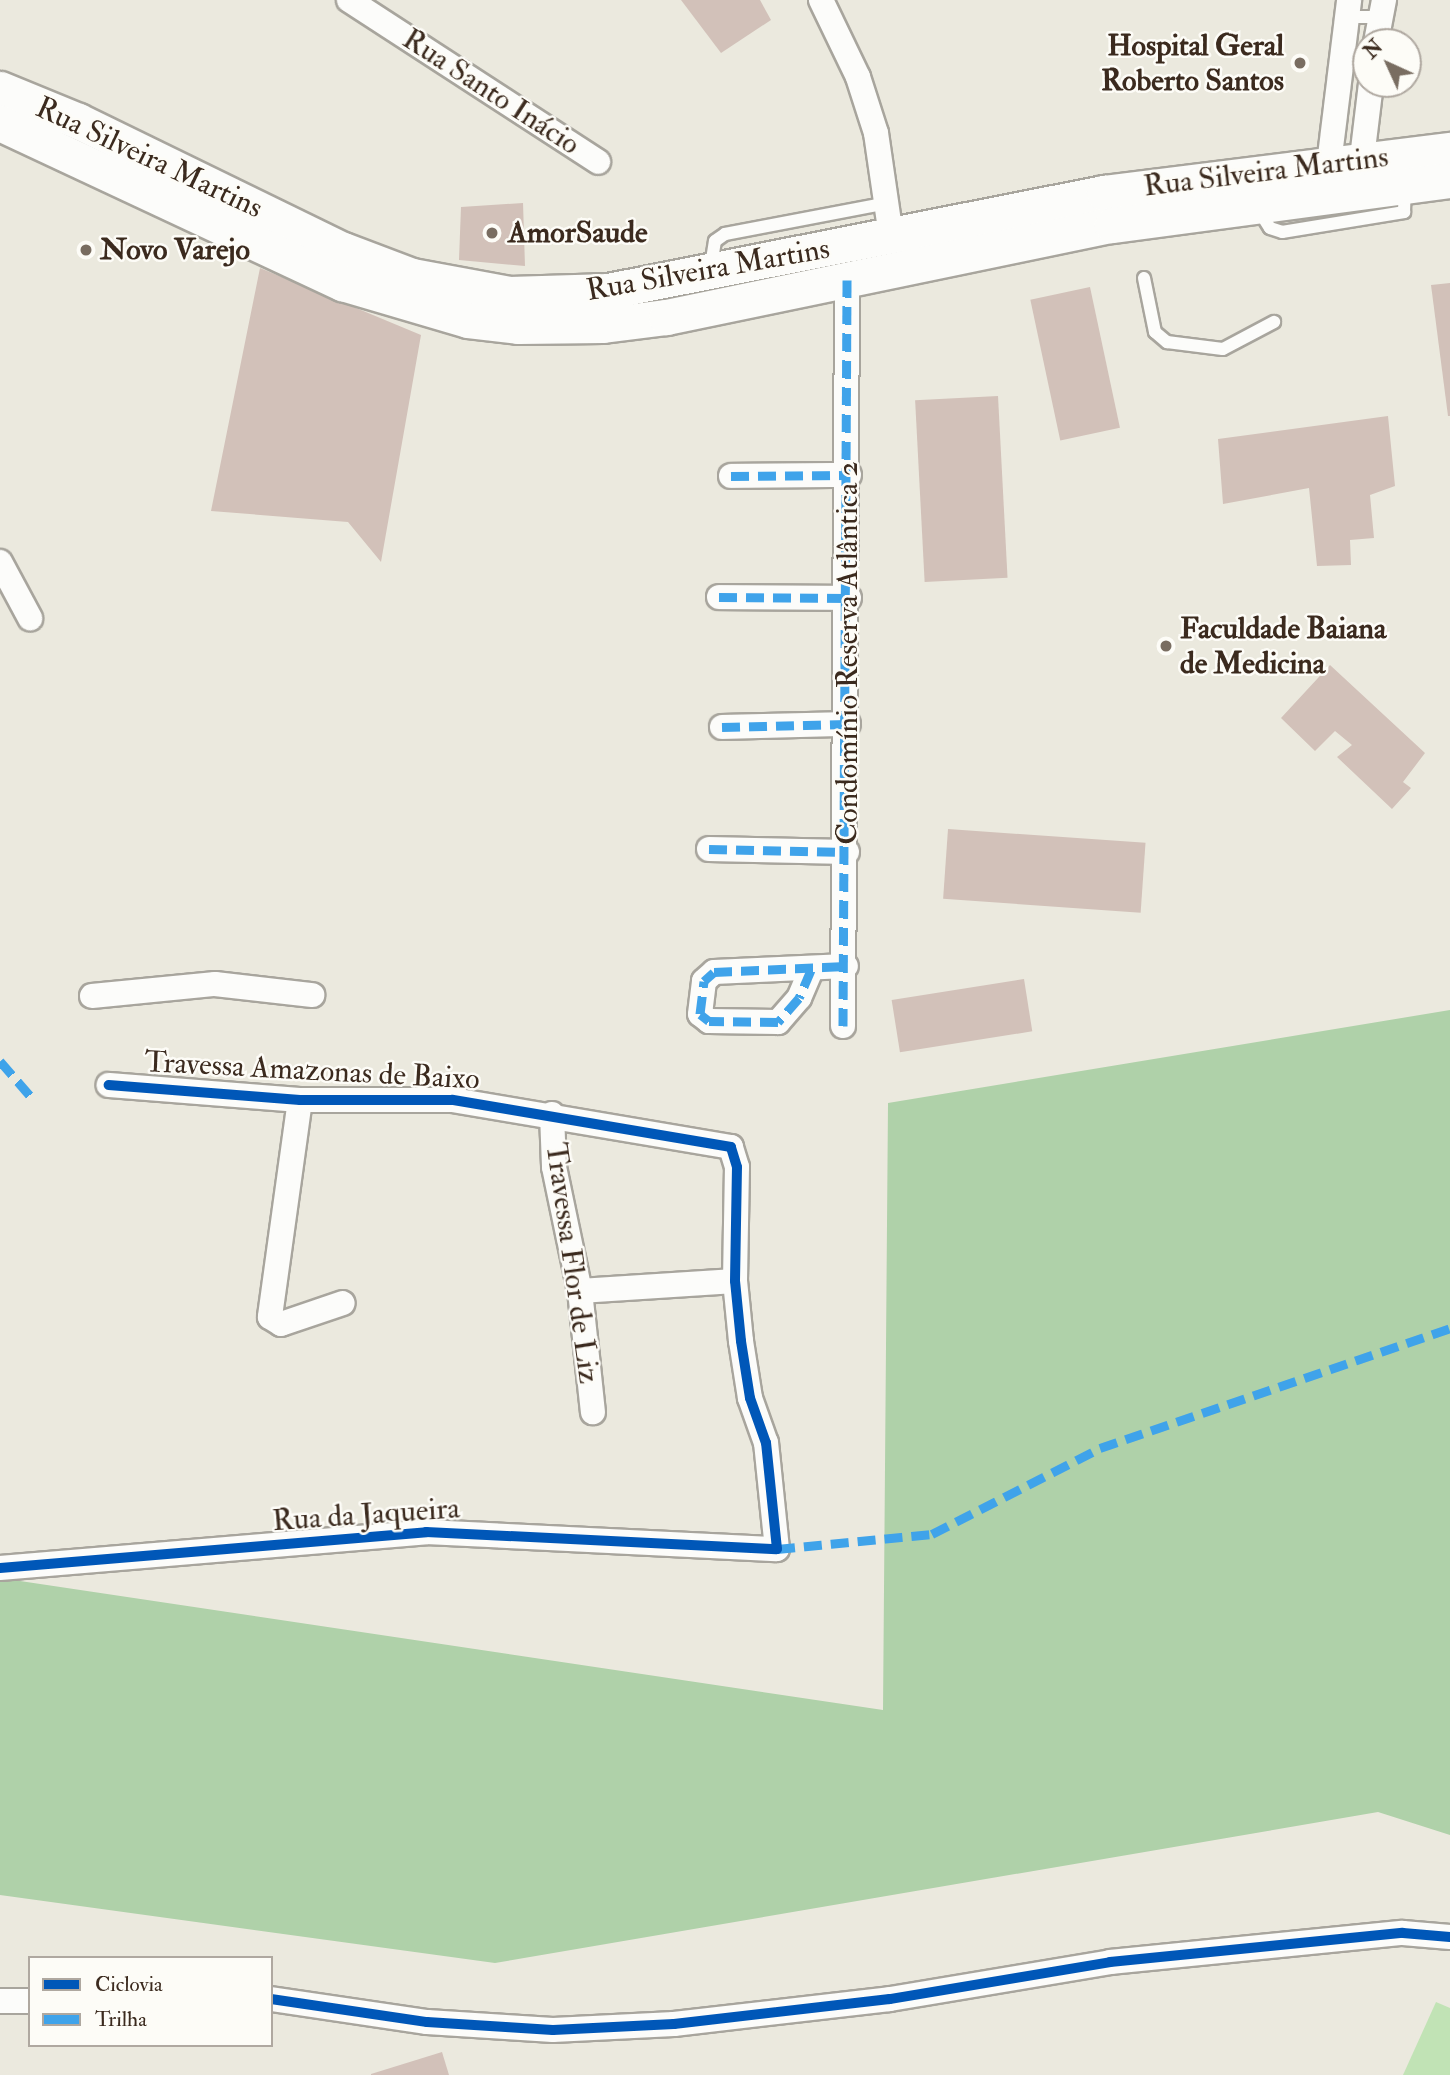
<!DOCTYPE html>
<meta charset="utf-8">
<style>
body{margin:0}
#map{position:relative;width:1450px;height:2075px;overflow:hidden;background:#ebe9de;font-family:"IM FELL Double Pica",serif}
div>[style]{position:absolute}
.green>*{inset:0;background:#c1e3b5}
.forest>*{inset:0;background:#afd1a9}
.building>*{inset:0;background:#d2c1b9;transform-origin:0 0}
.roads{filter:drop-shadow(2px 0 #a8a59d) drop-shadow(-2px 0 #a8a59d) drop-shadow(0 2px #a8a59d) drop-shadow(0 -2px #a8a59d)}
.service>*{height:12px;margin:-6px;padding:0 6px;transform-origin:6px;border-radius:6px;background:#fcfcfa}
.minor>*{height:24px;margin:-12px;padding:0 12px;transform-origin:12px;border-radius:12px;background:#fcfcfa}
.secondary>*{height:35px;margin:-17.5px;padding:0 17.5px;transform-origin:17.5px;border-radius:17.5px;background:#fcfcfa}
.quiet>*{height:9px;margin-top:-4.5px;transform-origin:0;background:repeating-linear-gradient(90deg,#3fa3ea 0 18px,transparent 0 27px)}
.cycleway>*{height:10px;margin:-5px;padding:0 5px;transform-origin:5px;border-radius:5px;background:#0057b8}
.dots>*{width:19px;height:19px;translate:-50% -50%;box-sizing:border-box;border:4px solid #fdfcf7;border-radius:50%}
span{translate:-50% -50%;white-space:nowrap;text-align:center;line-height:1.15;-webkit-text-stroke:5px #fdfcf7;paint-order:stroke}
.poi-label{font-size:30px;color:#3b2a1e;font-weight:700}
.right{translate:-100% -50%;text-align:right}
.left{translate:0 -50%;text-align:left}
.street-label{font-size:30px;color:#3b2a1e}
.legend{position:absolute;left:28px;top:1956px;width:245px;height:91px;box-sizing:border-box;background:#fdfcf7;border:2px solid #afa8a0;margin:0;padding:9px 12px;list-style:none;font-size:21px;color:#3b2a1e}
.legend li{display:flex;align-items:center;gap:14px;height:35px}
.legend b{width:35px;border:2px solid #afa8a0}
.north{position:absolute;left:1352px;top:28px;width:70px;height:70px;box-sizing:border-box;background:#fdfcf7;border:2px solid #afa8a0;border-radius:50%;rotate:315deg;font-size:19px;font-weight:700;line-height:28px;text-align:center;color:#3b2a1e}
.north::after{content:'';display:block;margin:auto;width:24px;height:32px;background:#796d61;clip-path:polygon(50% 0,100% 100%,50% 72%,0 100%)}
</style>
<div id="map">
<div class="green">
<i style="clip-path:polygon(1436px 2002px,1450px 2008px,1450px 2075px,1403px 2075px)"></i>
</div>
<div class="forest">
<i style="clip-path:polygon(1450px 1010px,1450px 1835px,1378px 1812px,495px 1963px,0 1895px,0 1578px,883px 1710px,888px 1103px)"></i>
</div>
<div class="building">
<i style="clip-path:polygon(681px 0,760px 0,771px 20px,721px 53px)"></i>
<i style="clip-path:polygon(523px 203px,525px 266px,459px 260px,461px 207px)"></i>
<i style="clip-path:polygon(260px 268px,421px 335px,381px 562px,348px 522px,211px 511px)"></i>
<i style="clip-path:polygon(1450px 283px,1450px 416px,1448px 416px,1431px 285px)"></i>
<i style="left:1090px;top:287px;width:144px;height:61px;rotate:78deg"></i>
<i style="left:998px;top:396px;width:182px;height:83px;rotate:87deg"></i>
<i style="clip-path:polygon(1388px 416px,1395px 486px,1370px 495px,1374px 538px,1350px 540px,1351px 565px,1317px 566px,1309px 488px,1223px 504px,1218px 439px)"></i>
<i style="clip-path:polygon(1330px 665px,1425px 753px,1403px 782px,1411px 788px,1392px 809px,1337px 757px,1352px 745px,1335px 731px,1315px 751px,1281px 718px)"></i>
<i style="left:948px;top:829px;width:198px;height:70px;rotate:4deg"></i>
<i style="left:1024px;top:979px;width:53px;height:134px;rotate:81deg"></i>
<i style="clip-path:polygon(442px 2052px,449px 2075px,371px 2075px,371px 2074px)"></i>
</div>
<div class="roads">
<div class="service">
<i style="left:1347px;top:17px;width:32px"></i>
<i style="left:1258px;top:209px;width:22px;rotate:58deg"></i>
<i style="left:1270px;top:228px;width:13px;rotate:18deg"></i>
<i style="left:1282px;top:232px;width:124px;rotate:-9.3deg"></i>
<i style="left:1404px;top:212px;width:23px;rotate:-88deg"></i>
<i style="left:711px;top:266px;width:25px;rotate:-81deg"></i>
<i style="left:715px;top:241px;width:12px;rotate:-35deg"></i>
<i style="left:725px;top:234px;width:165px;rotate:-10.8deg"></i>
<i style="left:1144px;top:278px;width:55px;rotate:78.5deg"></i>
<i style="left:1155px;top:332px;width:16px;rotate:40deg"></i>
<i style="left:1167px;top:342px;width:56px;rotate:7.1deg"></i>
<i style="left:1223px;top:349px;width:58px;rotate:-27.9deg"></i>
</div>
<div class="minor">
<i style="left:349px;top:0;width:297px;rotate:33deg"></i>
<i style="left:821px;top:0;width:85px;rotate:64.3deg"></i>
<i style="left:858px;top:77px;width:59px;rotate:72.2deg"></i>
<i style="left:876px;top:133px;width:104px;rotate:81.7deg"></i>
<i style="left:1376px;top:42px;width:43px;rotate:-79.2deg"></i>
<i style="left:1362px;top:158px;width:75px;rotate:-83.1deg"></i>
<i style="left:1334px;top:179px;width:16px;rotate:-108deg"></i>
<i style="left:1329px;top:164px;width:165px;rotate:-83deg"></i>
<i style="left:731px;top:476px;width:118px;rotate:-0.5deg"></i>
<i style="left:0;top:562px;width:64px;rotate:61.8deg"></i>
<i style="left:719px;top:597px;width:130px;rotate:0.4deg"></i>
<i style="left:722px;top:727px;width:126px;rotate:-1.4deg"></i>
<i style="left:709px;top:849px;width:138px;rotate:1.2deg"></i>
<i style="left:811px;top:970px;width:30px;rotate:113deg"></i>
<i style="left:799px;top:998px;width:32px;rotate:131deg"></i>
<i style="left:778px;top:1022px;width:69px;rotate:-179.2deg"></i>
<i style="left:709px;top:1021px;width:11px;rotate:-142deg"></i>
<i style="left:700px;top:1014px;width:33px;rotate:-83deg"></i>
<i style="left:704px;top:981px;width:13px;rotate:-42deg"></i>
<i style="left:714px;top:972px;width:132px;rotate:-2.6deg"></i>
<i style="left:92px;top:996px;width:124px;rotate:-5.6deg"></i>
<i style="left:215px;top:984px;width:98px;rotate:6.5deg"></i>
<i style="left:843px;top:1026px;width:746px;rotate:-89.69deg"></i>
<i style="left:300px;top:1100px;width:219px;rotate:97.9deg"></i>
<i style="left:270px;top:1317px;width:13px;rotate:32deg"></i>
<i style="left:281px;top:1324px;width:65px;rotate:-18.7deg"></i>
<i style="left:552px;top:1114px;width:53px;rotate:87.8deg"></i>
<i style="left:554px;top:1167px;width:127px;rotate:78.2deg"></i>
<i style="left:580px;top:1291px;width:122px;rotate:83.9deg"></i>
<i style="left:580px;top:1291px;width:155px;rotate:-3.7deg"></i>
<i style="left:0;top:1568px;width:428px;rotate:-4.8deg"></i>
<i style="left:426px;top:1532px;width:351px;rotate:2.8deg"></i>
<i style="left:777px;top:1549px;width:107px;rotate:-95.9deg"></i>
<i style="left:766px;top:1443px;width:48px;rotate:-109.6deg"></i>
<i style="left:750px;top:1398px;width:58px;rotate:-99deg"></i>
<i style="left:741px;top:1341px;width:60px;rotate:-95.7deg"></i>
<i style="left:735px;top:1281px;width:114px;rotate:-89deg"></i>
<i style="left:737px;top:1167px;width:21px;rotate:-107deg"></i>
<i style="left:731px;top:1147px;width:283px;rotate:-170.4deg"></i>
<i style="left:452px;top:1100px;width:152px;rotate:180deg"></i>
<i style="left:300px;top:1100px;width:192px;rotate:-175.5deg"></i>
<i style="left:271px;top:1999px;width:158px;rotate:8.4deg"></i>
<i style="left:427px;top:2022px;width:126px;rotate:3.6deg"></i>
<i style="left:553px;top:2030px;width:121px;rotate:-2.8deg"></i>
<i style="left:674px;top:2024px;width:217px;rotate:-6.6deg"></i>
<i style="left:890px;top:1999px;width:223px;rotate:-9.5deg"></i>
<i style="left:1110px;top:1962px;width:294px;rotate:-5.7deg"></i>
<i style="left:1403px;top:1933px;width:47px;rotate:4.9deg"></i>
<i style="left:0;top:2001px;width:30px"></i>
</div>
<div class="secondary">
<i style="left:0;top:89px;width:84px;rotate:22.3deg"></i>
<i style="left:78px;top:121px;width:295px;rotate:26deg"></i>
<i style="left:343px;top:250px;width:74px;rotate:20.6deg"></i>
<i style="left:412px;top:276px;width:99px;rotate:10.5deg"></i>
<i style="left:509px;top:294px;width:99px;rotate:-1.7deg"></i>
<i style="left:608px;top:291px;width:506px;rotate:-11.18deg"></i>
<i style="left:1104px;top:193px;width:349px;rotate:-7.1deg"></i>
<i style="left:0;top:123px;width:378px;rotate:25.1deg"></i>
<i style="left:342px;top:283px;width:131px;rotate:16.4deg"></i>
<i style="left:468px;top:320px;width:50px;rotate:6.8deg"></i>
<i style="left:518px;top:326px;width:85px;rotate:-0.7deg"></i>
<i style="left:603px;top:325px;width:64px;rotate:-7.2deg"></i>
<i style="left:666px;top:317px;width:455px;rotate:-11.7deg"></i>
<i style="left:1112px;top:225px;width:341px;rotate:-7.6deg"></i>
</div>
</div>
<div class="quiet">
<i style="left:731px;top:476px;width:118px;rotate:-0.5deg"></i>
<i style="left:719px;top:597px;width:130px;rotate:0.4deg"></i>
<i style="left:722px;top:727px;width:126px;rotate:-1.4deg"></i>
<i style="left:709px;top:849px;width:138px;rotate:1.2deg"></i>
<i style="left:811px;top:970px;width:30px;rotate:113deg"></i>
<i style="left:799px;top:998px;width:32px;rotate:131deg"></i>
<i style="left:778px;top:1022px;width:69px;rotate:-179.2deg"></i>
<i style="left:709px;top:1021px;width:11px;rotate:-142deg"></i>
<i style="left:700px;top:1014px;width:33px;rotate:-83deg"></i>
<i style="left:704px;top:981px;width:13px;rotate:-42deg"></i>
<i style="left:714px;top:972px;width:132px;rotate:-2.6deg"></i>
<i style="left:843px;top:1026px;width:746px;rotate:-89.69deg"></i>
<i style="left:0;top:1061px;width:49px;rotate:49.1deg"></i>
<i style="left:777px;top:1549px;width:156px;rotate:-5.5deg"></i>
<i style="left:932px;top:1534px;width:189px;rotate:-27.1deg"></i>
<i style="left:1100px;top:1448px;width:370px;rotate:-18.9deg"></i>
</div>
<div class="cycleway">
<i style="left:0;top:1568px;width:428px;rotate:-4.8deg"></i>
<i style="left:426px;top:1532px;width:351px;rotate:2.8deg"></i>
<i style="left:777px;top:1549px;width:107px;rotate:-95.9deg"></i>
<i style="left:766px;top:1443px;width:48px;rotate:-109.6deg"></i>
<i style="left:750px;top:1398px;width:58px;rotate:-99deg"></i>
<i style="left:741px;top:1341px;width:60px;rotate:-95.7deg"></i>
<i style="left:735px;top:1281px;width:114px;rotate:-89deg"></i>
<i style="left:737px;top:1167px;width:21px;rotate:-107deg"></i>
<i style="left:731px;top:1147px;width:283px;rotate:-170.4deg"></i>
<i style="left:452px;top:1100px;width:152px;rotate:180deg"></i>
<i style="left:300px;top:1100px;width:192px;rotate:-175.5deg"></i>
<i style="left:271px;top:1999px;width:158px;rotate:8.4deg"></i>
<i style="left:427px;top:2022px;width:126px;rotate:3.6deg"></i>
<i style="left:553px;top:2030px;width:121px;rotate:-2.8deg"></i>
<i style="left:674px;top:2024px;width:217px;rotate:-6.6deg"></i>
<i style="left:890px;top:1999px;width:223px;rotate:-9.5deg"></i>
<i style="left:1110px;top:1962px;width:294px;rotate:-5.7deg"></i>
<i style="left:1403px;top:1933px;width:47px;rotate:4.9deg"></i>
</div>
<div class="dots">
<i style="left:1300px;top:63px;background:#796d61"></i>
<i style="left:492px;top:233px;background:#796d61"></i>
<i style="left:86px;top:250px;background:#796d61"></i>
<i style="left:1166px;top:646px;background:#796d61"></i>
</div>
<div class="poi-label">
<span class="right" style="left:1284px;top:63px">Hospital Geral<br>Roberto Santos</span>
<span class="left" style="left:508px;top:233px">AmorSaude</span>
<span class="left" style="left:100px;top:250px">Novo Varejo</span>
<span class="left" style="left:1180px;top:646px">Faculdade Baiana<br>de Medicina</span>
</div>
<div class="street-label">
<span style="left:491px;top:92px;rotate:33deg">Rua Santo Inácio</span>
<span style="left:149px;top:158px;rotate:25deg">Rua Silveira Martins</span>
<span style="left:1266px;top:172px;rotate:-7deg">Rua Silveira Martins</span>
<span style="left:708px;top:270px;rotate:-10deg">Rua Silveira Martins</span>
<span style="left:848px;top:653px;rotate:-90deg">Condomínio Reserva Atlântica 2</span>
<span style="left:312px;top:1071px;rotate:3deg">Travessa Amazonas de Baixo</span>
<span style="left:572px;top:1263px;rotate:82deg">Travessa Flor de Liz</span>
<span style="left:366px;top:1515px;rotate:-4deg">Rua da Jaqueira</span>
</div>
<ul class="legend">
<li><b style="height:9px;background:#0057b8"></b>Ciclovia</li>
<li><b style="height:9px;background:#3fa3ea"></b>Trilha</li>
</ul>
<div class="north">N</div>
</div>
